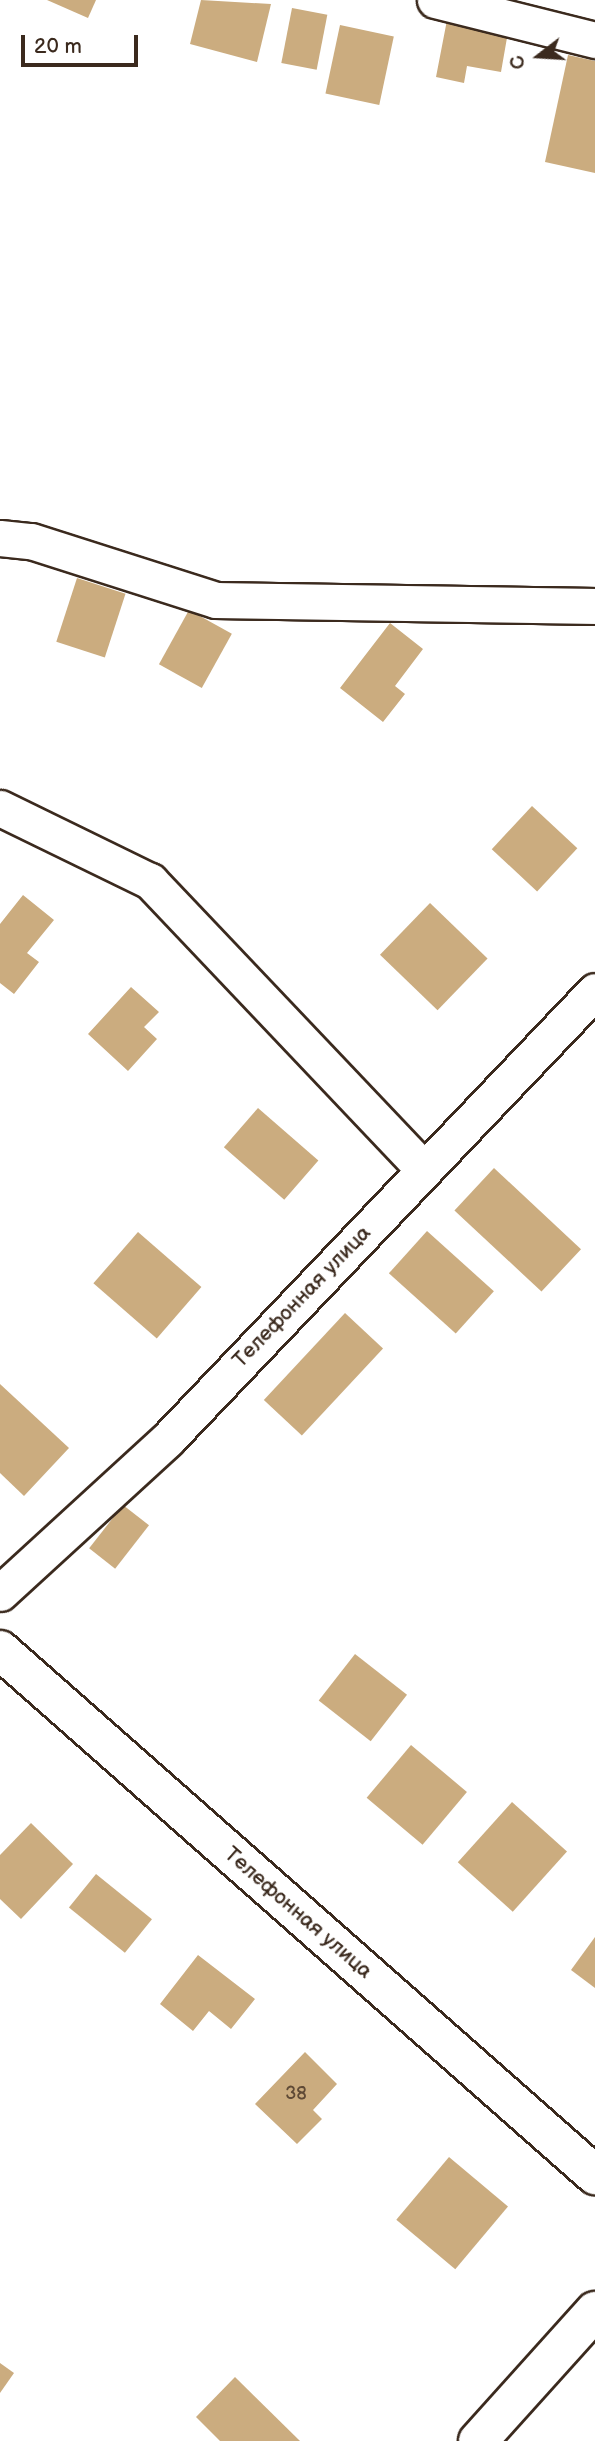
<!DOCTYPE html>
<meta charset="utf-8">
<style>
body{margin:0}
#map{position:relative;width:595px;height:2441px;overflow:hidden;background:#fff;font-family:"Balsamiq Sans",sans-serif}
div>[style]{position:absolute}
.building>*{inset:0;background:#cbac7f;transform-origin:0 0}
.roads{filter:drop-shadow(2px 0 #3b2a1e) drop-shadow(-2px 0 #3b2a1e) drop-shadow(0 2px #3b2a1e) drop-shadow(0 -2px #3b2a1e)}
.minor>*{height:35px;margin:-17.5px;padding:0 17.5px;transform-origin:17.5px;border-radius:17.5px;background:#fff}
.tertiary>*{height:38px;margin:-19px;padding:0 19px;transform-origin:19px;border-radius:19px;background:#fff}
span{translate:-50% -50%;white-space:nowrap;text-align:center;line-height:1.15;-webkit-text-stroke:6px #fff;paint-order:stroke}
.number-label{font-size:18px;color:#5f4a36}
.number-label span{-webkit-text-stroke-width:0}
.street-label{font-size:21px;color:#3b2a1e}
.north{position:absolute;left:504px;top:21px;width:70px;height:70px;-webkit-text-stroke:5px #fff;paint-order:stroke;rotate:253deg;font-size:19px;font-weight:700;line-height:28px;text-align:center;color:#3b2a1e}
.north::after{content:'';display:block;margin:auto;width:24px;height:32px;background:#3b2a1e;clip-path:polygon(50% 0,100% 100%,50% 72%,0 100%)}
.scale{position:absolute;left:21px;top:35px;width:117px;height:32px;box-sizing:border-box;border:4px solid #3b2a1e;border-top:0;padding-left:9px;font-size:21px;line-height:24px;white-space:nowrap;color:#3b2a1e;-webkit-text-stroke:5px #fff;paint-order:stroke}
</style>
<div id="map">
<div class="building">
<i style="clip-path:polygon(47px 0,96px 0,88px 18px)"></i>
<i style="clip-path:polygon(201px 0,271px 4px,257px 62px,190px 44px)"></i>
<i style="left:292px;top:8px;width:36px;height:56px;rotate:11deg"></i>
<i style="clip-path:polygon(447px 20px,508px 32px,501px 72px,467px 66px,464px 83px,436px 77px)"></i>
<i style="left:340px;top:25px;width:55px;height:70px;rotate:12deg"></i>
<i style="clip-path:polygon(568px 55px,595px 61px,595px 173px,545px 162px)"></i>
<i style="left:77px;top:578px;width:51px;height:67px;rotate:18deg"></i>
<i style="left:189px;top:610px;width:49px;height:62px;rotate:29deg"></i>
<i style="clip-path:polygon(390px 623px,423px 649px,395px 686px,405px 694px,383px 722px,340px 688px)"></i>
<i style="left:532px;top:806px;width:62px;height:59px;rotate:43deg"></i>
<i style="clip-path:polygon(23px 895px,54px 920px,27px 953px,39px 962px,14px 994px,0 983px,0 924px)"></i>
<i style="left:430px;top:903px;width:80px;height:72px;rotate:44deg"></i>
<i style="clip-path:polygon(131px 987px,159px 1012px,144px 1027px,157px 1039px,128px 1071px,88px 1034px)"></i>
<i style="left:258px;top:1108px;width:80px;height:52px;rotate:41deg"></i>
<i style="left:494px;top:1168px;width:119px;height:58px;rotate:43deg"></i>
<i style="left:427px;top:1231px;width:90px;height:57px;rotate:42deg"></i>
<i style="left:138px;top:1232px;width:84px;height:68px;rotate:41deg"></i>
<i style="left:345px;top:1313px;width:52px;height:119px;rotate:43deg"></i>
<i style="clip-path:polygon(0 1384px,69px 1448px,24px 1496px,0 1473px)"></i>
<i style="left:123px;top:1505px;width:33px;height:55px;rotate:38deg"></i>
<i style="left:355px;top:1654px;width:66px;height:59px;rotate:38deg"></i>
<i style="left:411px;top:1745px;width:73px;height:69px;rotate:40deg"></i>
<i style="left:512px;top:1802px;width:74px;height:81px;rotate:42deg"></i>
<i style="clip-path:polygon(31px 1823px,73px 1864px,21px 1919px,0 1899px,0 1855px)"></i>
<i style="left:96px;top:1874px;width:72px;height:43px;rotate:39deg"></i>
<i style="clip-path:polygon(595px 1937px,595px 1988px,571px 1970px)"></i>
<i style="clip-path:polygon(198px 1955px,255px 1999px,231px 2029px,209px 2011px,193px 2031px,160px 2004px)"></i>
<i style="clip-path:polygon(305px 2052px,337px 2084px,313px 2110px,322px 2119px,297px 2144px,255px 2104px)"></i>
<i style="left:449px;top:2157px;width:77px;height:82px;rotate:40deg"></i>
<i style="clip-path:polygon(0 2363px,14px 2373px,0 2393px)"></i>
<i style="clip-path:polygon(235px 2377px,300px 2441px,220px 2441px,196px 2417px)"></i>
</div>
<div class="roads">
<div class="minor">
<i style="left:435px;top:0;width:165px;rotate:14deg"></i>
<i style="left:0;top:538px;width:31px;rotate:6deg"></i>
<i style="left:31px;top:541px;width:194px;rotate:17.7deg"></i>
<i style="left:216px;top:600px;width:379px;rotate:0.9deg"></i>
<i style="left:0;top:808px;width:167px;rotate:26deg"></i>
<i style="left:150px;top:881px;width:398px;rotate:46.5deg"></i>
<i style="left:0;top:1593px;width:226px;rotate:-42.5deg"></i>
<i style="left:167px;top:1440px;width:620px;rotate:-46.37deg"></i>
</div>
<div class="tertiary">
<i style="left:0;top:1650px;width:794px;rotate:41.42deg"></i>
<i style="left:478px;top:2441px;width:175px;rotate:-48deg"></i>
</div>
</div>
<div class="number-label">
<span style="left:296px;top:2094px">38</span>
</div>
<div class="street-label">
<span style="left:302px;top:1297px;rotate:-46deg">Телефонная улица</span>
<span style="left:298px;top:1913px;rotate:41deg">Телефонная улица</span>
</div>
<div class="north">С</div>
<div class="scale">20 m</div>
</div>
